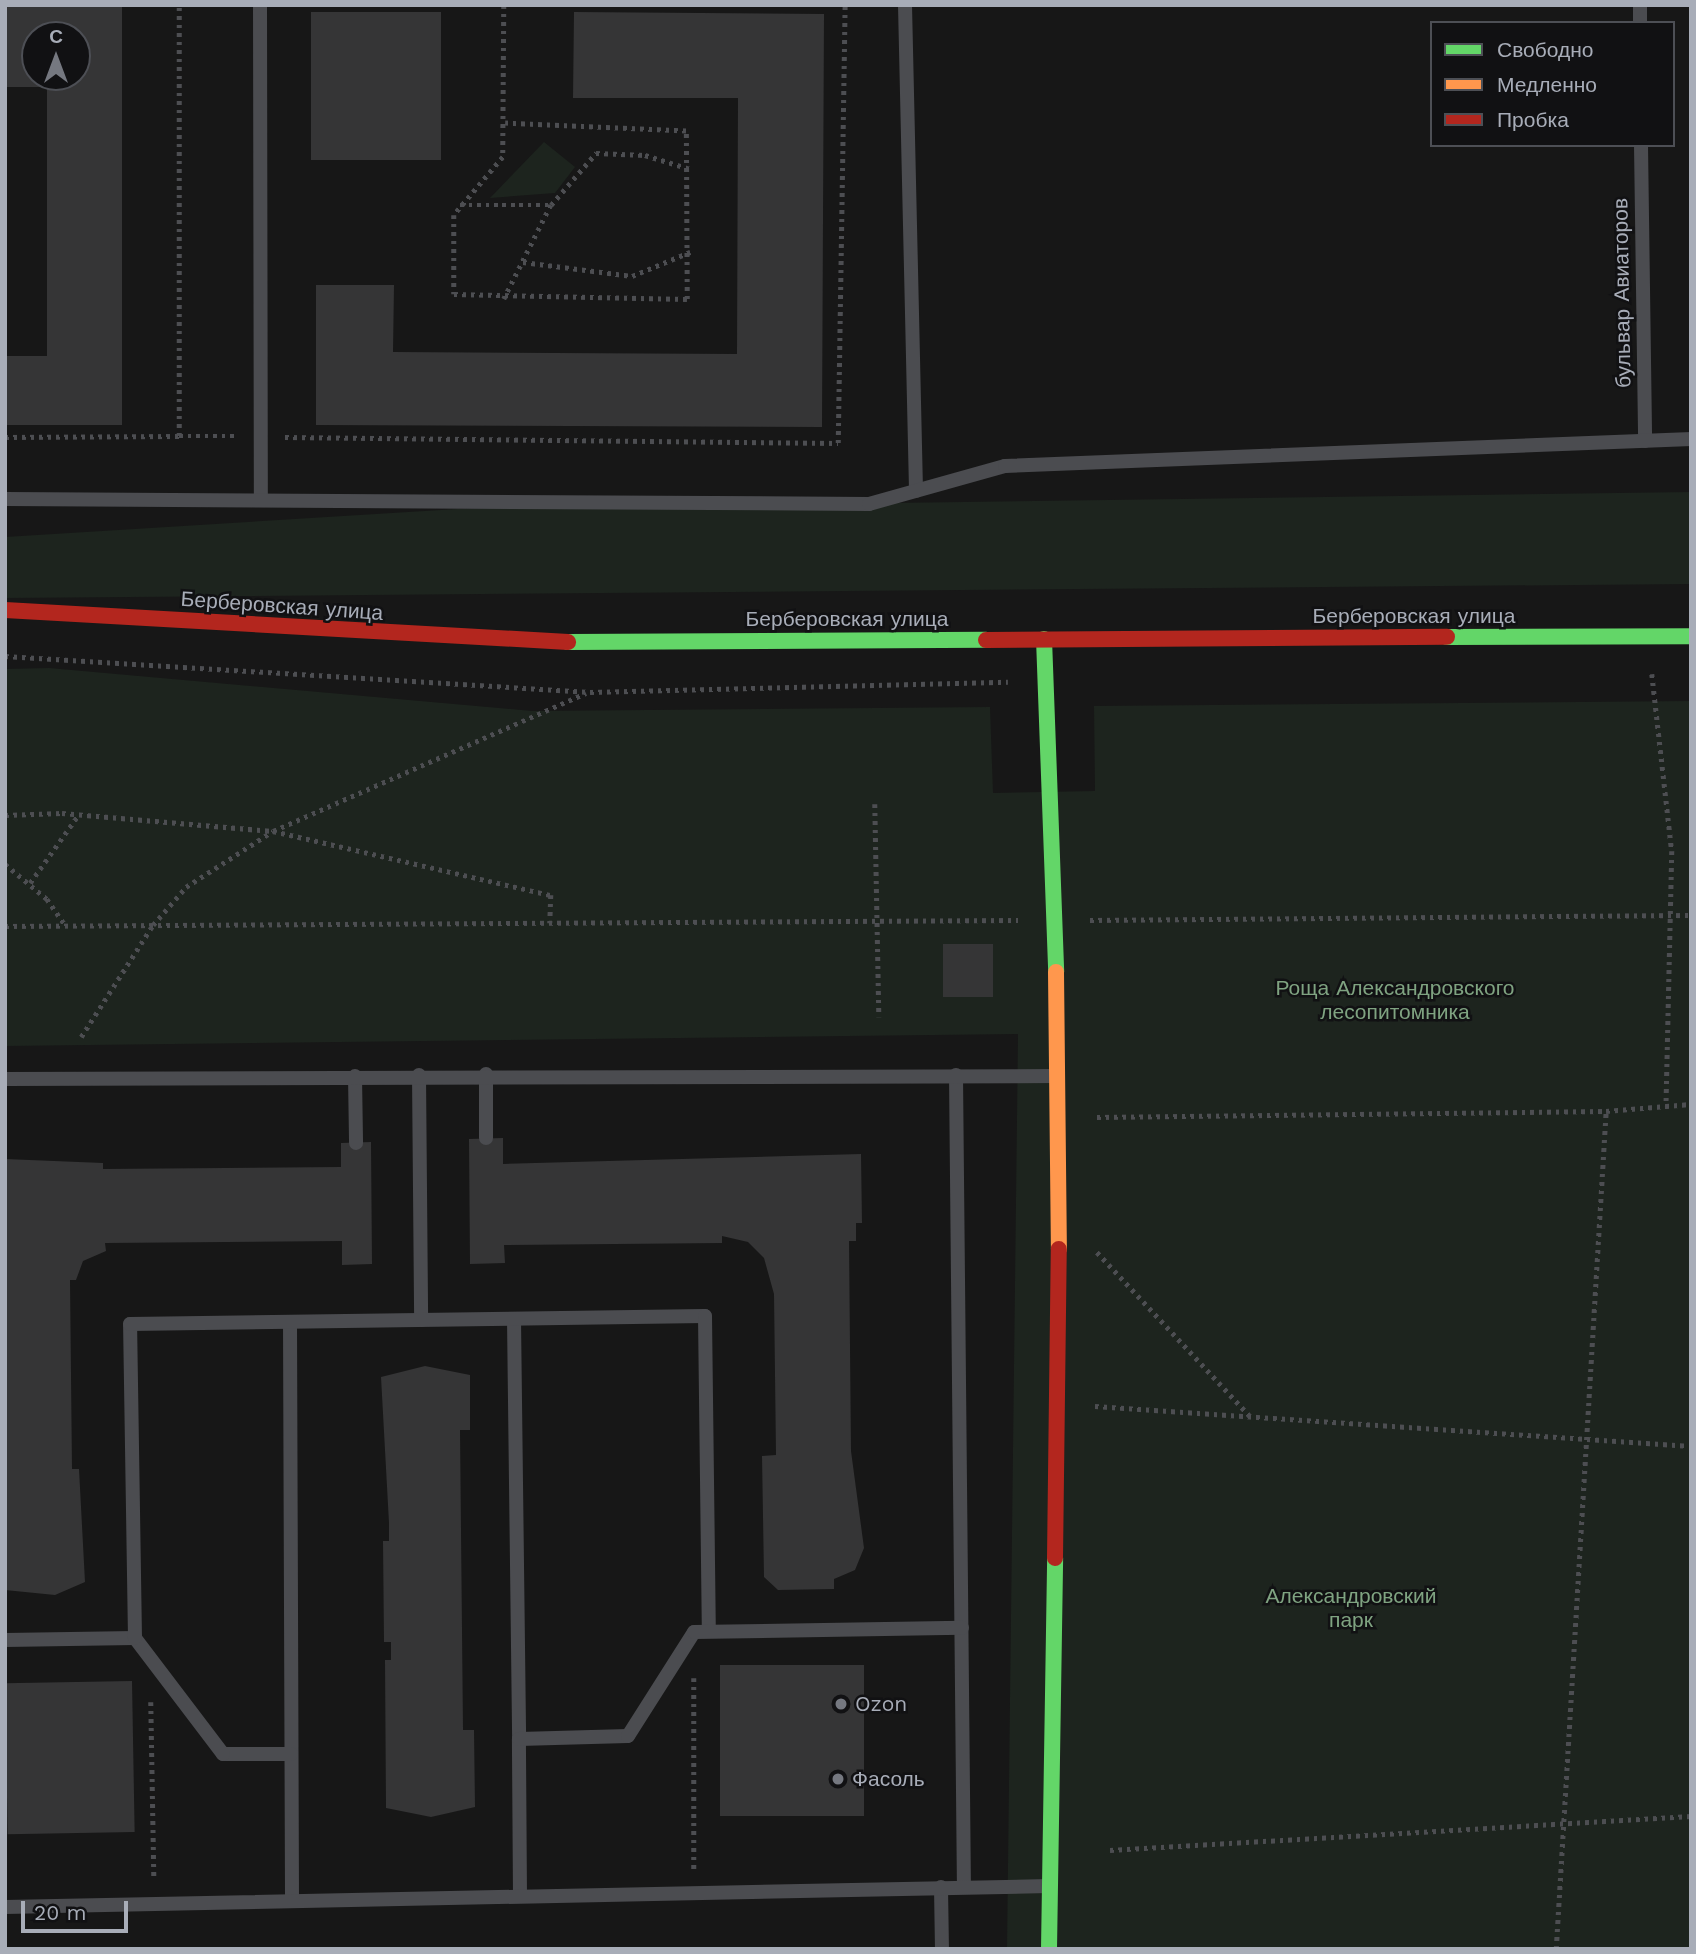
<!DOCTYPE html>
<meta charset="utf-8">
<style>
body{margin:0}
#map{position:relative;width:1696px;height:1954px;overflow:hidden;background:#171717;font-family:"Work Sans",sans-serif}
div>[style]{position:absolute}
.green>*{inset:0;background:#1d241e}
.building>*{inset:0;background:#353536;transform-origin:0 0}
.path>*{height:4.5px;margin-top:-2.25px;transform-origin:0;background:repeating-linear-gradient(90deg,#4d4e52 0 3.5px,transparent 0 8.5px)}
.lane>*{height:14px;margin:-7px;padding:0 7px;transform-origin:7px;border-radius:7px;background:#4b4c50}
.fast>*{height:16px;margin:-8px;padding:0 8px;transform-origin:8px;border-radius:8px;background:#63d668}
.slow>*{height:16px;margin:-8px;padding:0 8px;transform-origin:8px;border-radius:8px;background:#ff974d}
.jam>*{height:16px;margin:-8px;padding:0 8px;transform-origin:8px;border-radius:8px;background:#b3261e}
.dots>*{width:19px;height:19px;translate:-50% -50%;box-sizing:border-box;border:4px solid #111113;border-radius:50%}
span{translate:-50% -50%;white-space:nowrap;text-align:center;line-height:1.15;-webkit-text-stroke:5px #111113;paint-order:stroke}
.street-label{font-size:21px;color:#a8adb8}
.park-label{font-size:21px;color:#7fa381}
.poi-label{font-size:21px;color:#a8adb8}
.left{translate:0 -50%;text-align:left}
.frame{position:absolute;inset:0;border:7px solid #a8adb8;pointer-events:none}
.legend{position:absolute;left:1430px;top:21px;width:245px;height:126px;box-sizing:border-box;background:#111113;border:2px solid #4d4f55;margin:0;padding:9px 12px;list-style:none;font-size:21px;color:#a8adb8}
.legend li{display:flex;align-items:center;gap:14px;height:35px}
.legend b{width:35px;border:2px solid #4d4f55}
.north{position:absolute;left:21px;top:21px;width:70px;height:70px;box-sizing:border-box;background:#111113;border:2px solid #4d4f55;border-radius:50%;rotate:0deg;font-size:19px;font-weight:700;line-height:28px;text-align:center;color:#a8adb8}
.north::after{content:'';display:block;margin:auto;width:24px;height:32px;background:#757880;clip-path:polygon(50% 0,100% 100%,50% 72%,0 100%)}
.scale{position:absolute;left:21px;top:1901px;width:107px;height:32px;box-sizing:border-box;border:4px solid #a8adb8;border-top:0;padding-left:9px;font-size:21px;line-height:24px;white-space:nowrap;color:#a8adb8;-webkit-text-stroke:5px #111113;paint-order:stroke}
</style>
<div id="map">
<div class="green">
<i style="clip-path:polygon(544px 142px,575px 167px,555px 193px,490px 198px)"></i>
<i style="clip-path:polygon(1691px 492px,1691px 584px,5px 598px,5px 537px,457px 509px)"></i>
<i style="clip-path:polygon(49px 668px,532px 711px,990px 707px,993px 793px,1095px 791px,1094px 706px,1691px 701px,1691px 1949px,1007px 1949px,1018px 1034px,5px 1046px,5px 669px)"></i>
</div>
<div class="building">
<i style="clip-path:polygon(evenodd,5px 5px,122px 5px,122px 425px,5px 425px,5px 356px,47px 356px,47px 87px,5px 87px,5px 5px,35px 35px,77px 35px,77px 77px,35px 77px,35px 35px)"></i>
<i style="left:311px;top:12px;width:130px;height:148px"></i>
<i style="clip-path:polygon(574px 12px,824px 14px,822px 427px,316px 425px,316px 285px,394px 285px,393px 352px,737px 354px,738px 98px,573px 98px)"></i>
<i style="left:943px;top:944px;width:50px;height:53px"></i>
<i style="clip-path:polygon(503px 1138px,503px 1164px,861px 1154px,862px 1223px,856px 1223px,856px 1241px,849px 1241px,851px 1451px,864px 1548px,855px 1570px,834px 1579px,834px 1589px,778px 1590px,764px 1577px,762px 1456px,776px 1455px,774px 1294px,764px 1258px,748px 1242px,722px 1236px,722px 1243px,504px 1245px,505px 1263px,470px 1264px,469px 1139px)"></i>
<i style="clip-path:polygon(371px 1142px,372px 1264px,342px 1265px,342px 1241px,105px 1243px,106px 1251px,83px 1261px,76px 1280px,70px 1280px,72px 1469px,79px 1469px,85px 1582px,55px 1595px,5px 1590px,5px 1159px,103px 1163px,103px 1169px,341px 1167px,341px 1143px)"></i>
<i style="clip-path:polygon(425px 1366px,470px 1375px,470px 1430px,460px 1430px,463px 1730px,474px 1730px,475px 1807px,431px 1817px,386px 1808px,385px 1660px,391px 1660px,391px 1642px,384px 1642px,383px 1541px,389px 1541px,389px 1523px,381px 1377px)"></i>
<i style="left:864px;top:1665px;width:151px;height:144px;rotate:90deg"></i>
<i style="left:132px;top:1681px;width:151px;height:127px;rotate:89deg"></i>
</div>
<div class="path">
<i style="left:504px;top:5px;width:152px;rotate:90.4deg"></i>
<i style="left:503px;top:157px;width:76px;rotate:130.2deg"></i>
<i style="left:454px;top:215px;width:79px;rotate:90deg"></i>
<i style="left:454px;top:294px;width:233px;rotate:1.2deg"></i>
<i style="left:687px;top:299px;width:168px;rotate:-90.3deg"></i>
<i style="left:686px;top:131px;width:181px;rotate:-177.5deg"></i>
<i style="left:460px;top:205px;width:91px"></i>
<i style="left:551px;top:205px;width:105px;rotate:116.6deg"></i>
<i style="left:551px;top:205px;width:69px;rotate:-49.1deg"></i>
<i style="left:596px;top:153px;width:49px;rotate:2.3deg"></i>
<i style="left:645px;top:155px;width:47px;rotate:17.3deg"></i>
<i style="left:523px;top:262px;width:110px;rotate:7.3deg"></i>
<i style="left:632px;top:276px;width:63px;rotate:-22.5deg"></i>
<i style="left:179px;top:436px;width:58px"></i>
<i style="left:5px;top:437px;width:174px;rotate:-0.3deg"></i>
<i style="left:179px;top:436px;width:431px;rotate:-90deg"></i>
<i style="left:285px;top:437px;width:553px;rotate:0.62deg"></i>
<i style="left:838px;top:443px;width:438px;rotate:-89.1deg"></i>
<i style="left:5px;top:656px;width:586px;rotate:3.52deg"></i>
<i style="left:590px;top:692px;width:418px;rotate:-1.4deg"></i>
<i style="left:1652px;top:674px;width:178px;rotate:83.6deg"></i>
<i style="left:1672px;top:851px;width:255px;rotate:91.3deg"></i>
<i style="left:875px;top:804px;width:213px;rotate:88.9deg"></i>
<i style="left:5px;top:815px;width:57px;rotate:-2deg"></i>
<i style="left:62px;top:813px;width:212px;rotate:4.9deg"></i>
<i style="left:273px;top:831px;width:285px;rotate:13deg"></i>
<i style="left:551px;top:895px;width:28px;rotate:92deg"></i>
<i style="left:5px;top:864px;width:55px;rotate:39.8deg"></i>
<i style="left:47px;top:899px;width:32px;rotate:55deg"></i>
<i style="left:30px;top:883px;width:85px;rotate:-54.6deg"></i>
<i style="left:1090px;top:920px;width:601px;rotate:-0.48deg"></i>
<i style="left:5px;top:926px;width:1013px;rotate:-0.34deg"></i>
<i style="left:81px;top:1037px;width:133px;rotate:-57.3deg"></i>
<i style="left:153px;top:925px;width:50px;rotate:-49deg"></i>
<i style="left:186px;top:887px;width:103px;rotate:-32.8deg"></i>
<i style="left:273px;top:831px;width:342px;rotate:-23.8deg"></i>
<i style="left:1097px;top:1117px;width:509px;rotate:-0.68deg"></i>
<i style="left:1606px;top:1111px;width:85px;rotate:-4.7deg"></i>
<i style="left:1097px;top:1252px;width:226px;rotate:47deg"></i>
<i style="left:1095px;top:1406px;width:597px;rotate:3.84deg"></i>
<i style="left:694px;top:1678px;width:191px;rotate:90deg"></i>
<i style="left:151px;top:1702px;width:177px;rotate:89deg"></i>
<i style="left:1110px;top:1850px;width:582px;rotate:-3.35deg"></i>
<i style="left:1556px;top:1949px;width:839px;rotate:-86.59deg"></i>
</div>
<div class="lane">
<i style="left:260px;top:5px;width:495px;rotate:89.9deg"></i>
<i style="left:905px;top:5px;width:486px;rotate:88.7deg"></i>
<i style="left:1640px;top:5px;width:18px;rotate:90deg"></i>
<i style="left:1641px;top:145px;width:296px;rotate:89.2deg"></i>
<i style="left:5px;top:499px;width:864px;rotate:0.33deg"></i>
<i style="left:869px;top:504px;width:141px;rotate:-15.6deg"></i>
<i style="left:1005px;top:466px;width:687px;rotate:-2.25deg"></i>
<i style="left:486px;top:1074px;width:64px;rotate:90deg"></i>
<i style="left:419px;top:1075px;width:245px;rotate:89.5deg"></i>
<i style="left:956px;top:1075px;width:812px;rotate:89.44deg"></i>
<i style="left:355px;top:1076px;width:67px;rotate:89.1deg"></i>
<i style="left:5px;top:1079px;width:1052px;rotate:-0.16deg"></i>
<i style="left:514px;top:1319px;width:420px;rotate:89.3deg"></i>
<i style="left:290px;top:1322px;width:579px;rotate:89.8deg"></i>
<i style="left:5px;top:1640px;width:130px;rotate:-0.9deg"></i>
<i style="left:291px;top:1754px;width:68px;rotate:180deg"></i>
<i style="left:223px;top:1754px;width:146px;rotate:-127.2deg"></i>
<i style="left:135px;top:1638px;width:314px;rotate:-90.9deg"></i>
<i style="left:130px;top:1324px;width:575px;rotate:-0.8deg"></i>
<i style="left:705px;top:1316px;width:315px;rotate:89.3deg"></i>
<i style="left:941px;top:1887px;width:62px;rotate:89.1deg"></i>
<i style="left:520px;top:1896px;width:157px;rotate:-90.4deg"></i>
<i style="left:519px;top:1739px;width:109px;rotate:-1.6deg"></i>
<i style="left:628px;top:1736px;width:123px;rotate:-57.6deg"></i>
<i style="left:694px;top:1632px;width:268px;rotate:-0.9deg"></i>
<i style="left:5px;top:1907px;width:1044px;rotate:-1.15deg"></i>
</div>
<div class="fast">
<i style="left:1447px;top:637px;width:244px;rotate:-0.2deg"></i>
<i style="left:1044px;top:639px;width:333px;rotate:87.9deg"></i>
<i style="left:568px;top:642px;width:418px;rotate:-0.3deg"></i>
<i style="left:1049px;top:1949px;width:391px;rotate:-89.1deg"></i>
</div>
<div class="slow">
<i style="left:1056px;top:972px;width:277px;rotate:89.4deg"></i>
</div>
<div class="jam">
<i style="left:5px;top:610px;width:564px;rotate:3.25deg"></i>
<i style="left:986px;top:640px;width:461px;rotate:-0.4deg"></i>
<i style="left:1055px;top:1558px;width:309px;rotate:-89.3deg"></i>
</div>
<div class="dots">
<i style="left:841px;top:1704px;background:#757880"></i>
<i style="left:838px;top:1779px;background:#757880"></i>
</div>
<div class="street-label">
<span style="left:1622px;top:293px;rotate:-91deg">бульвар Авиаторов</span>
<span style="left:282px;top:606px;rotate:4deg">Берберовская улица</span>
<span style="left:1414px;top:616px">Берберовская улица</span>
<span style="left:847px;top:619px">Берберовская улица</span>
</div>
<div class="park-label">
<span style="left:1395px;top:1000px">Роща Александровского<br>лесопитомника</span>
<span style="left:1351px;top:1608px">Александровский<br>парк</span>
</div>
<div class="poi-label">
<span class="left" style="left:855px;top:1704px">Ozon</span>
<span class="left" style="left:852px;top:1779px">Фасоль</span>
</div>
<div class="frame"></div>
<ul class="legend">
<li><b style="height:9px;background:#63d668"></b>Свободно</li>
<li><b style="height:9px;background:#ff974d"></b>Медленно</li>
<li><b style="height:9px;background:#b3261e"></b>Пробка</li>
</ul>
<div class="north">С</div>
<div class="scale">20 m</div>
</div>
